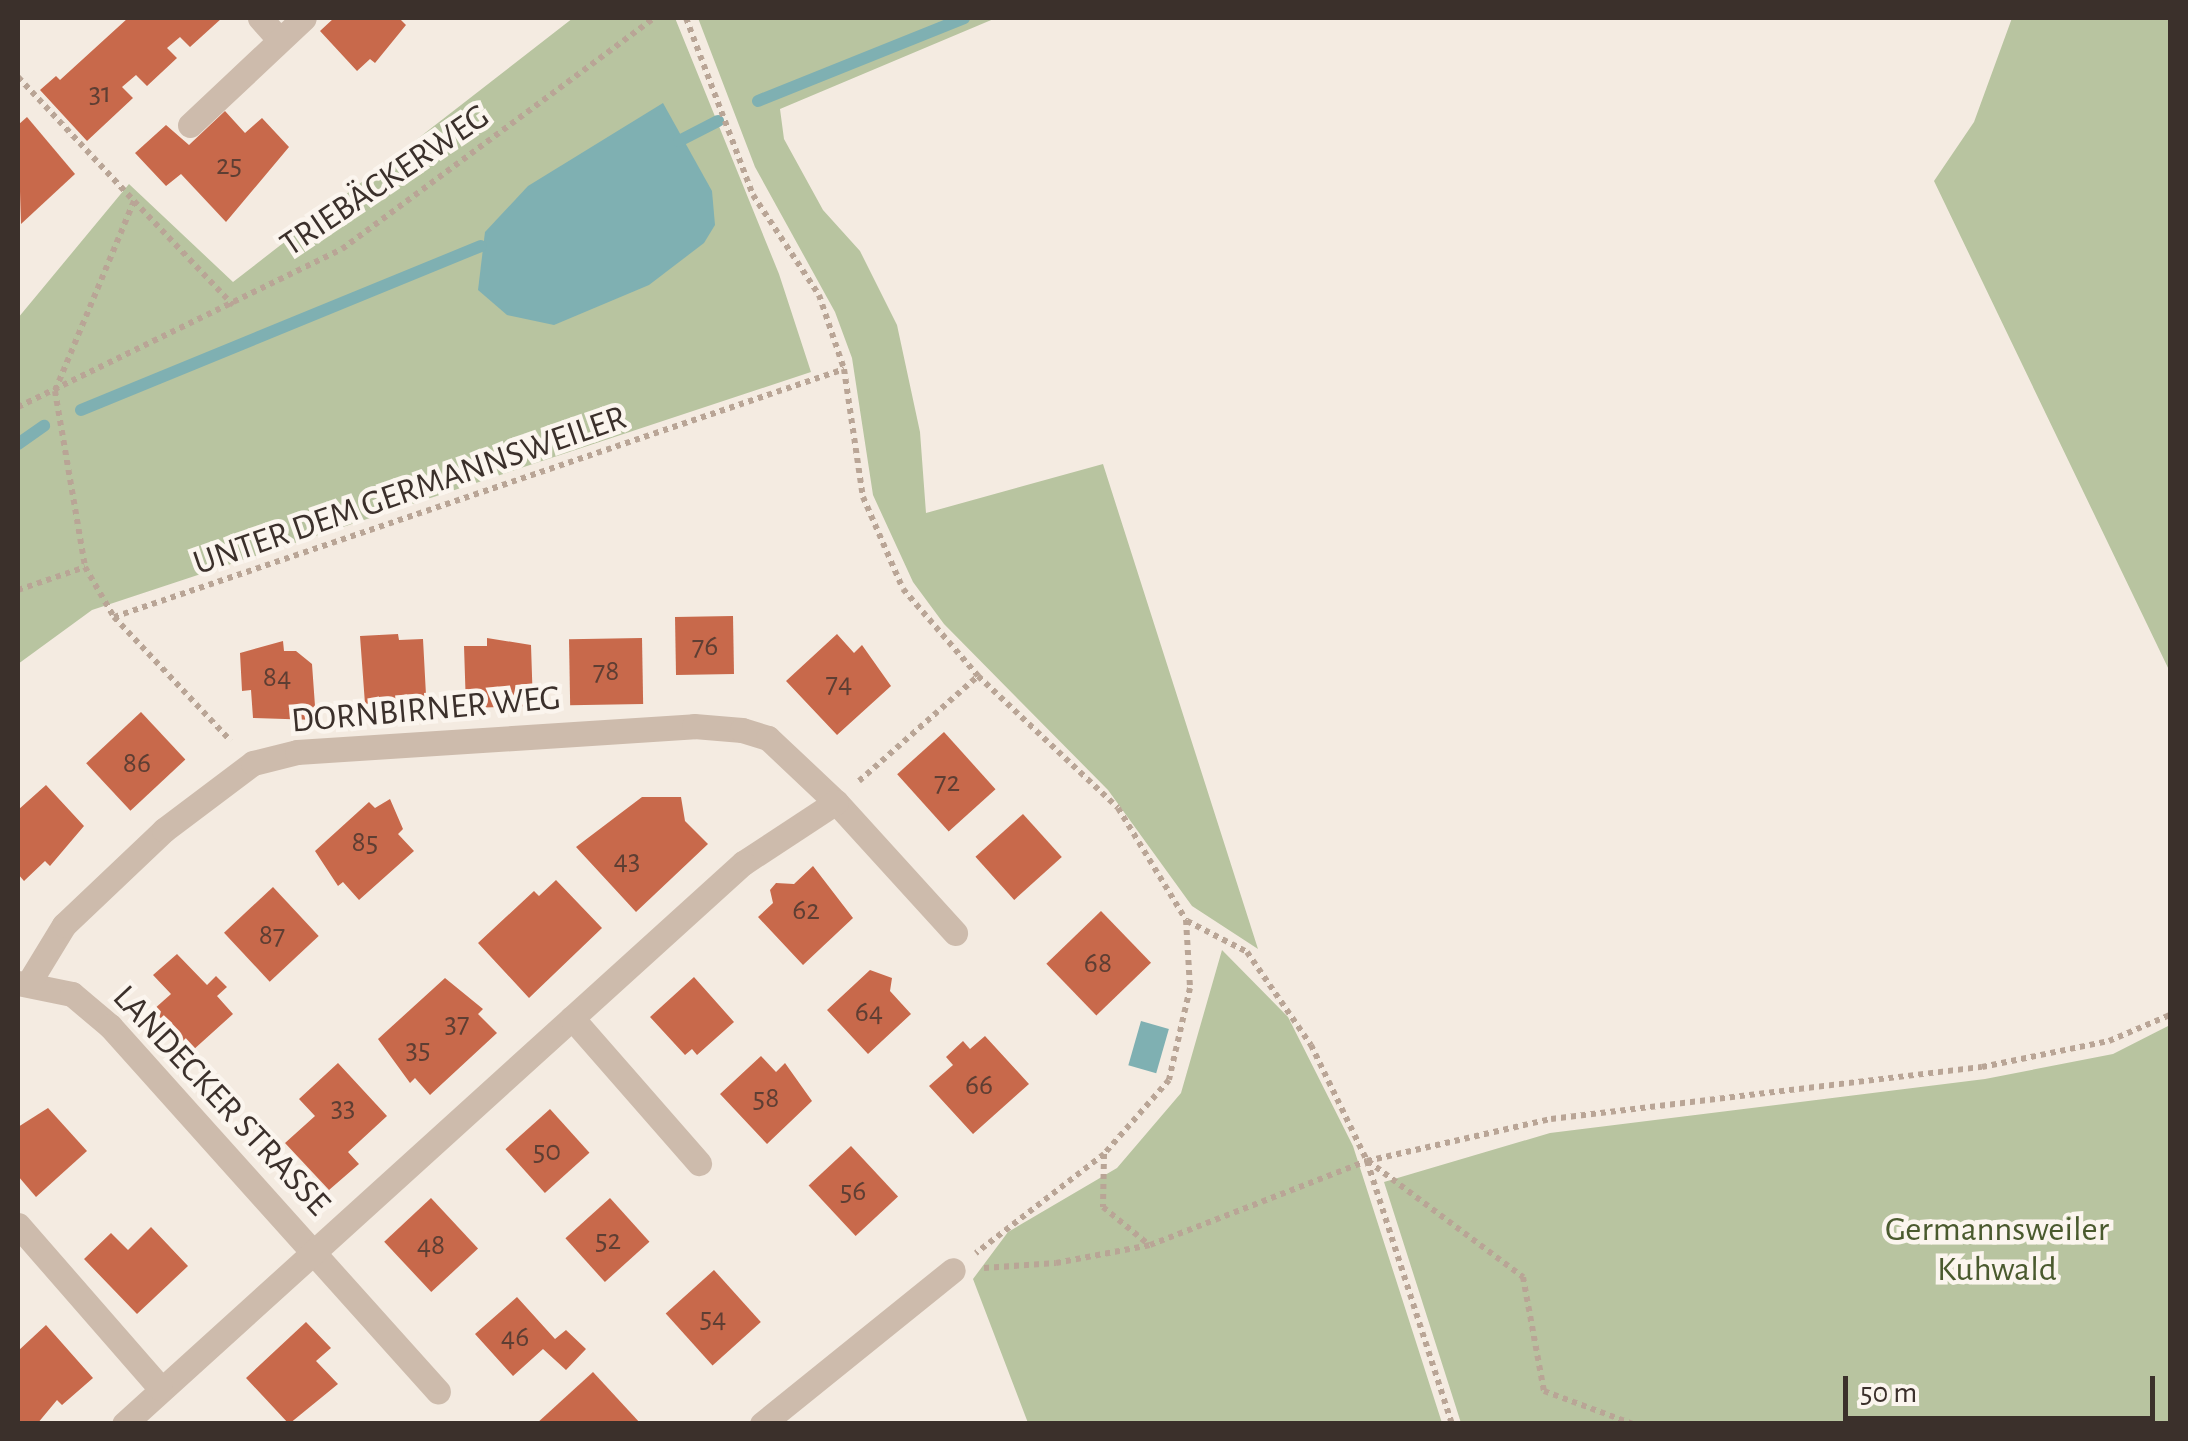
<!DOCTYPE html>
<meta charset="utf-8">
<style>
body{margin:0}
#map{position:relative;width:2188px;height:1441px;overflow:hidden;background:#f4ebe1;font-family:"Alegreya Sans",sans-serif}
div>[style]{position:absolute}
.green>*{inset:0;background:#b8c4a0}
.water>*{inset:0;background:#7fb0b2;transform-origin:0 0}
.stream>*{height:12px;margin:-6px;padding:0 6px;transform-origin:6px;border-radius:6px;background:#7fb0b2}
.building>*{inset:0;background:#c8694b;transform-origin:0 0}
.path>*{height:6px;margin-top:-3px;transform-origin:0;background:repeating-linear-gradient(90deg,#b9a596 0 5px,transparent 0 10px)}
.minor>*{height:25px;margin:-12.5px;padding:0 12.5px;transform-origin:12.5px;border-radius:12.5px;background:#cdbbac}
span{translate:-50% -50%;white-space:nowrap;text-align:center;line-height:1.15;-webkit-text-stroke:9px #fbf5ee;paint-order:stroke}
.number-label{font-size:30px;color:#5e3e33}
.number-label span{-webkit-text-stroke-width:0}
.street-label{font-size:35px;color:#3b302b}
.park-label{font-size:35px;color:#4a5a2e}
.frame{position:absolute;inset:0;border:20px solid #3b302b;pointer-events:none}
.scale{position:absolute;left:1843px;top:1376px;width:312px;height:45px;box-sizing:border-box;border:5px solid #3b302b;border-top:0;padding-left:12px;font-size:30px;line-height:35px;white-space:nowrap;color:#3b302b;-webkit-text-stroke:8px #fbf5ee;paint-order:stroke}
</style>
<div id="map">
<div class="green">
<i style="clip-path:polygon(573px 18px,675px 18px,779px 274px,811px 372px,92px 610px,18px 664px,18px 318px,129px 184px,233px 282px)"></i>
<i style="clip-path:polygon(698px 18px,996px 18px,780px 109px,784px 139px,823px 210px,860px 251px,897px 325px,920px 432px,926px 513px,1103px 464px,1258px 949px,1192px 906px,1108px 790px,944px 624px,913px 582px,873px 495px,852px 358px,835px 312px,755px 167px)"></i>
<i style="clip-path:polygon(2012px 18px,2170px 18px,2170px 672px,1934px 181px,1974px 122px)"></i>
<i style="clip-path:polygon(1222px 950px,1288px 1017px,1353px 1146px,1442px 1423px,1028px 1423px,973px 1279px,1008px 1232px,1117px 1168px,1181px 1093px)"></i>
<i style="clip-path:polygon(2170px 1025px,2170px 1423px,1461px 1423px,1384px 1182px,1550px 1133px,1985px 1079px,2113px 1054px)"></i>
</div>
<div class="water">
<i style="clip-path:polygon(663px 103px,712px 191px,715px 225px,704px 243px,649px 285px,554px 325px,507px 315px,478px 290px,485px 232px,528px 186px)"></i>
<i style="left:1141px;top:1021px;width:29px;height:46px;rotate:16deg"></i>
</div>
<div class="stream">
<i style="left:758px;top:101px;width:222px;rotate:-21.9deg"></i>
<i style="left:679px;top:141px;width:44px;rotate:-27.1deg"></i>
<i style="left:81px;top:410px;width:432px;rotate:-22.3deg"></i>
<i style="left:18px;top:444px;width:32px;rotate:-35deg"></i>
</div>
<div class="building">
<i style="clip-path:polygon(128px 18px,222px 18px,190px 47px,180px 37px,167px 48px,177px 58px,147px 86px,136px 75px,122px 87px,133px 98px,87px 141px,40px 90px,56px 76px,60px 80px)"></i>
<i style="clip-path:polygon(334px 18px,399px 18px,406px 25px,375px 63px,370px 59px,357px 71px,320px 31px)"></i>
<i style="clip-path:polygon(225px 111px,245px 133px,262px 118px,289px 147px,226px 222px,181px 174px,166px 186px,135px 153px,166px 125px,189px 145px)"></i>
<i style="clip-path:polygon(27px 117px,75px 174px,21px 224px,18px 125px)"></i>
<i style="left:733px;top:616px;width:58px;height:58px;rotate:89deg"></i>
<i style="clip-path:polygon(398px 634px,399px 640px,423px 639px,427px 714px,374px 717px,373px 703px,365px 704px,360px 636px)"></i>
<i style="clip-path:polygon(837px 634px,854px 653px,862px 645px,891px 686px,837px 735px,786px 681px)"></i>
<i style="clip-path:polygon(487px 638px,531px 645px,533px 706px,466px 708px,464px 646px,487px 646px)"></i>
<i style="left:642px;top:638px;width:66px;height:73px;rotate:89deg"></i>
<i style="clip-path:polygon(283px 641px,284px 651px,296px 651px,312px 664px,316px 720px,253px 718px,251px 690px,242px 691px,240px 653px)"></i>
<i style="left:141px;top:712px;width:65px;height:75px;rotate:47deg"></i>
<i style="left:944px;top:732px;width:77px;height:63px;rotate:48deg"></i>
<i style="clip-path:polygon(46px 785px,84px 826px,50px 866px,45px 861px,24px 881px,18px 874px,18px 810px)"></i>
<i style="clip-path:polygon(642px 797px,681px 797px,685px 821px,708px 844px,636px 912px,576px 847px)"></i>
<i style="clip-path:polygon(390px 799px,403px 829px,398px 834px,414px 851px,359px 900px,343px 882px,338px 886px,315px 851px,369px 802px,375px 808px)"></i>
<i style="left:1023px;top:814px;width:58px;height:64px;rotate:48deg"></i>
<i style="clip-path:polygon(813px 866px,853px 918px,803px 965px,758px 917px,773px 903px,770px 890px,776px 883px,794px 884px)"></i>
<i style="clip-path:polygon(556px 880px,602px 928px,529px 998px,478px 943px,534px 891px,539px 896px)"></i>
<i style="left:273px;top:887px;width:67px;height:67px;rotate:47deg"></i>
<i style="left:1101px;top:911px;width:72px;height:76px;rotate:46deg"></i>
<i style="clip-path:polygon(177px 954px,207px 985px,216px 976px,227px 987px,217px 996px,233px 1014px,192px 1051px,153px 1010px,171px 994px,153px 975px)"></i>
<i style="clip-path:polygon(870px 970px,892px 978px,890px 991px,911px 1014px,868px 1054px,827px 1010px)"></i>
<i style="clip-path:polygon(694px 977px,734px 1022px,697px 1055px,692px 1049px,685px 1055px,650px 1017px)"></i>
<i style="clip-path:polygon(445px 978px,483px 1009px,478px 1014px,497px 1033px,430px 1095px,415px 1078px,410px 1083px,378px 1039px)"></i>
<i style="clip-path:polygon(985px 1036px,1029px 1084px,973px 1134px,929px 1086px,953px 1065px,946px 1057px,963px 1041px,970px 1049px)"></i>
<i style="clip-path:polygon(761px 1056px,776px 1072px,785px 1063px,812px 1101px,767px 1144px,720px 1094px)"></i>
<i style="clip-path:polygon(338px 1063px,387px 1116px,348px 1152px,359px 1164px,329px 1190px,285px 1143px,315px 1116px,299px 1099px)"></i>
<i style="clip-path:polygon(48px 1108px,87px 1151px,36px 1197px,18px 1176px,18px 1127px)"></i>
<i style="left:550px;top:1109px;width:59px;height:60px;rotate:48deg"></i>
<i style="left:851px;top:1146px;width:69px;height:58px;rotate:47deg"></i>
<i style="left:431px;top:1198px;width:69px;height:64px;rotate:47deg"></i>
<i style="left:610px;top:1198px;width:59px;height:60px;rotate:48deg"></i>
<i style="clip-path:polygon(151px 1227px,188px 1266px,137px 1314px,84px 1259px,111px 1233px,128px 1250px)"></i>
<i style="left:714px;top:1270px;width:70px;height:65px;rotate:48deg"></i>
<i style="clip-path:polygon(517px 1297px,555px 1339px,566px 1330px,586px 1349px,566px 1370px,543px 1349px,513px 1376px,475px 1334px)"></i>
<i style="clip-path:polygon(306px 1322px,331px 1348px,316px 1361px,338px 1384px,289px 1424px,246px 1378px)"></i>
<i style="clip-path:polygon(46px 1325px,93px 1378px,62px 1405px,57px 1400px,37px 1424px,18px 1424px,18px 1351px)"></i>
<i style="clip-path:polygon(593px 1372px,641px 1424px,536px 1424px)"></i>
</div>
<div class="path">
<i style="left:686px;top:18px;width:189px;rotate:69.3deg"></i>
<i style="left:753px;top:195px;width:120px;rotate:56.6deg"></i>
<i style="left:819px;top:295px;width:78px;rotate:71.3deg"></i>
<i style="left:844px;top:369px;width:129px;rotate:81.6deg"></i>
<i style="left:863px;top:497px;width:100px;rotate:66.5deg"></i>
<i style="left:903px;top:589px;width:115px;rotate:49.2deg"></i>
<i style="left:978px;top:676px;width:192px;rotate:43.3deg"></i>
<i style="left:1118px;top:808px;width:131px;rotate:58.7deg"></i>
<i style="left:1186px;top:920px;width:68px;rotate:86.6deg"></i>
<i style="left:1190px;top:988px;width:94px;rotate:102.9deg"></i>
<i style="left:1169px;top:1080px;width:98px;rotate:131.3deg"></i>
<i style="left:1104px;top:1154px;width:162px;rotate:142.3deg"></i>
<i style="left:18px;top:77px;width:170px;rotate:46.9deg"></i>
<i style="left:134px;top:201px;width:206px;rotate:112.6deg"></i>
<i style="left:55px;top:391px;width:179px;rotate:80.3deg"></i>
<i style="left:134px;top:201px;width:144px;rotate:46.4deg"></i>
<i style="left:18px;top:407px;width:360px;rotate:-26deg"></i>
<i style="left:342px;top:249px;width:388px;rotate:-36.5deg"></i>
<i style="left:18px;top:590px;width:71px;rotate:-18.9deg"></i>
<i style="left:85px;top:567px;width:58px;rotate:59.9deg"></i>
<i style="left:114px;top:617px;width:771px;rotate:-18.76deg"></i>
<i style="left:114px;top:617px;width:170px;rotate:46.7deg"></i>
<i style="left:859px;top:781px;width:159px;rotate:-41.4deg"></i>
<i style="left:1187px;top:921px;width:68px;rotate:27.3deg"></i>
<i style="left:1247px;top:952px;width:113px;rotate:55.5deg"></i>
<i style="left:1311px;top:1045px;width:129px;rotate:64.2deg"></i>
<i style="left:1367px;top:1161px;width:276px;rotate:72.1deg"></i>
<i style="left:1104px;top:1154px;width:53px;rotate:91.1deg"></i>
<i style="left:1103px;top:1207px;width:58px;rotate:39.4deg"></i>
<i style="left:1368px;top:1161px;width:194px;rotate:36.8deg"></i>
<i style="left:1523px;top:1277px;width:116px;rotate:79.6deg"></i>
<i style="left:1544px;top:1391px;width:95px;rotate:20.3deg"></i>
<i style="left:984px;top:1268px;width:72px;rotate:-4deg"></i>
<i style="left:1056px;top:1263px;width:96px;rotate:-10.8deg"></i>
<i style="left:1150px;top:1245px;width:233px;rotate:-21.2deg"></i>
<i style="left:1367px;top:1161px;width:189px;rotate:-12.9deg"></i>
<i style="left:1551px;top:1119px;width:434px;rotate:-6.9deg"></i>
<i style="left:1982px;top:1067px;width:130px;rotate:-11.6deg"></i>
<i style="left:2109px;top:1041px;width:66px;rotate:-23.1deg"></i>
</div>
<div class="minor">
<i style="left:260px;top:18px;width:28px;rotate:48deg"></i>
<i style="left:190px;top:125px;width:156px;rotate:-43.2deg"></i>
<i style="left:836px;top:802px;width:177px;rotate:47.7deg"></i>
<i style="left:18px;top:983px;width:55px;rotate:11.5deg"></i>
<i style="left:72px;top:994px;width:50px;rotate:40.1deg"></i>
<i style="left:110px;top:1026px;width:491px;rotate:48.1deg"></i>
<i style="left:28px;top:984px;width:69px;rotate:-58.6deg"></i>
<i style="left:64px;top:925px;width:138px;rotate:-43.5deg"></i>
<i style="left:164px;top:830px;width:111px;rotate:-37deg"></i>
<i style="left:253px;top:763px;width:45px;rotate:-14deg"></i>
<i style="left:297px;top:752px;width:398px;rotate:-3.7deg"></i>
<i style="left:694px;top:726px;width:48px;rotate:4.8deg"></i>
<i style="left:742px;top:730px;width:27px;rotate:17deg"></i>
<i style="left:768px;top:738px;width:93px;rotate:43.3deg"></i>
<i style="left:836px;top:802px;width:111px;rotate:146.7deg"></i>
<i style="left:743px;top:863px;width:835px;rotate:137.81deg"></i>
<i style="left:572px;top:1018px;width:193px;rotate:48.8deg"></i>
<i style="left:18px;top:1225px;width:216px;rotate:48.9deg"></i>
<i style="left:762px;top:1424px;width:245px;rotate:-38.9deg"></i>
</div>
<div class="number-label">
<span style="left:100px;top:93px">31</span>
<span style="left:229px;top:165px">25</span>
<span style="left:705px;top:646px">76</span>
<span style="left:606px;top:671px">78</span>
<span style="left:277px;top:677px">84</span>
<span style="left:839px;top:683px">74</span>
<span style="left:137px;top:763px">86</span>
<span style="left:947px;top:782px">72</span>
<span style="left:365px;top:842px">85</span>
<span style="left:627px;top:860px">43</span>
<span style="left:806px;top:910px">62</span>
<span style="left:272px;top:935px">87</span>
<span style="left:1098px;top:963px">68</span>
<span style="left:869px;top:1012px">64</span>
<span style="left:457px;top:1023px">37</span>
<span style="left:418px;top:1049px">35</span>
<span style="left:979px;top:1085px">66</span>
<span style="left:766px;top:1098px">58</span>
<span style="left:343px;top:1107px">33</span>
<span style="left:547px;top:1151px">50</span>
<span style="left:853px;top:1191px">56</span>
<span style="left:608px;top:1240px">52</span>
<span style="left:431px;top:1245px">48</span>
<span style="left:713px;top:1318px">54</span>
<span style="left:515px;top:1337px">46</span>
</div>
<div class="street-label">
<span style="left:385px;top:181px;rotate:-34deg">TRIEBÄCKERWEG</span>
<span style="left:410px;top:491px;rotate:-19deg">UNTER DEM GERMANNSWEILER</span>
<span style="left:426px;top:710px;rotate:-5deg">DORNBIRNER WEG</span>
<span style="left:221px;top:1101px;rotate:47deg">LANDECKER STRASSE</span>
</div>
<div class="park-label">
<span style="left:1997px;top:1250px">Germannsweiler<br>Kuhwald</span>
</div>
<div class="frame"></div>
<div class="scale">50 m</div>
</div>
